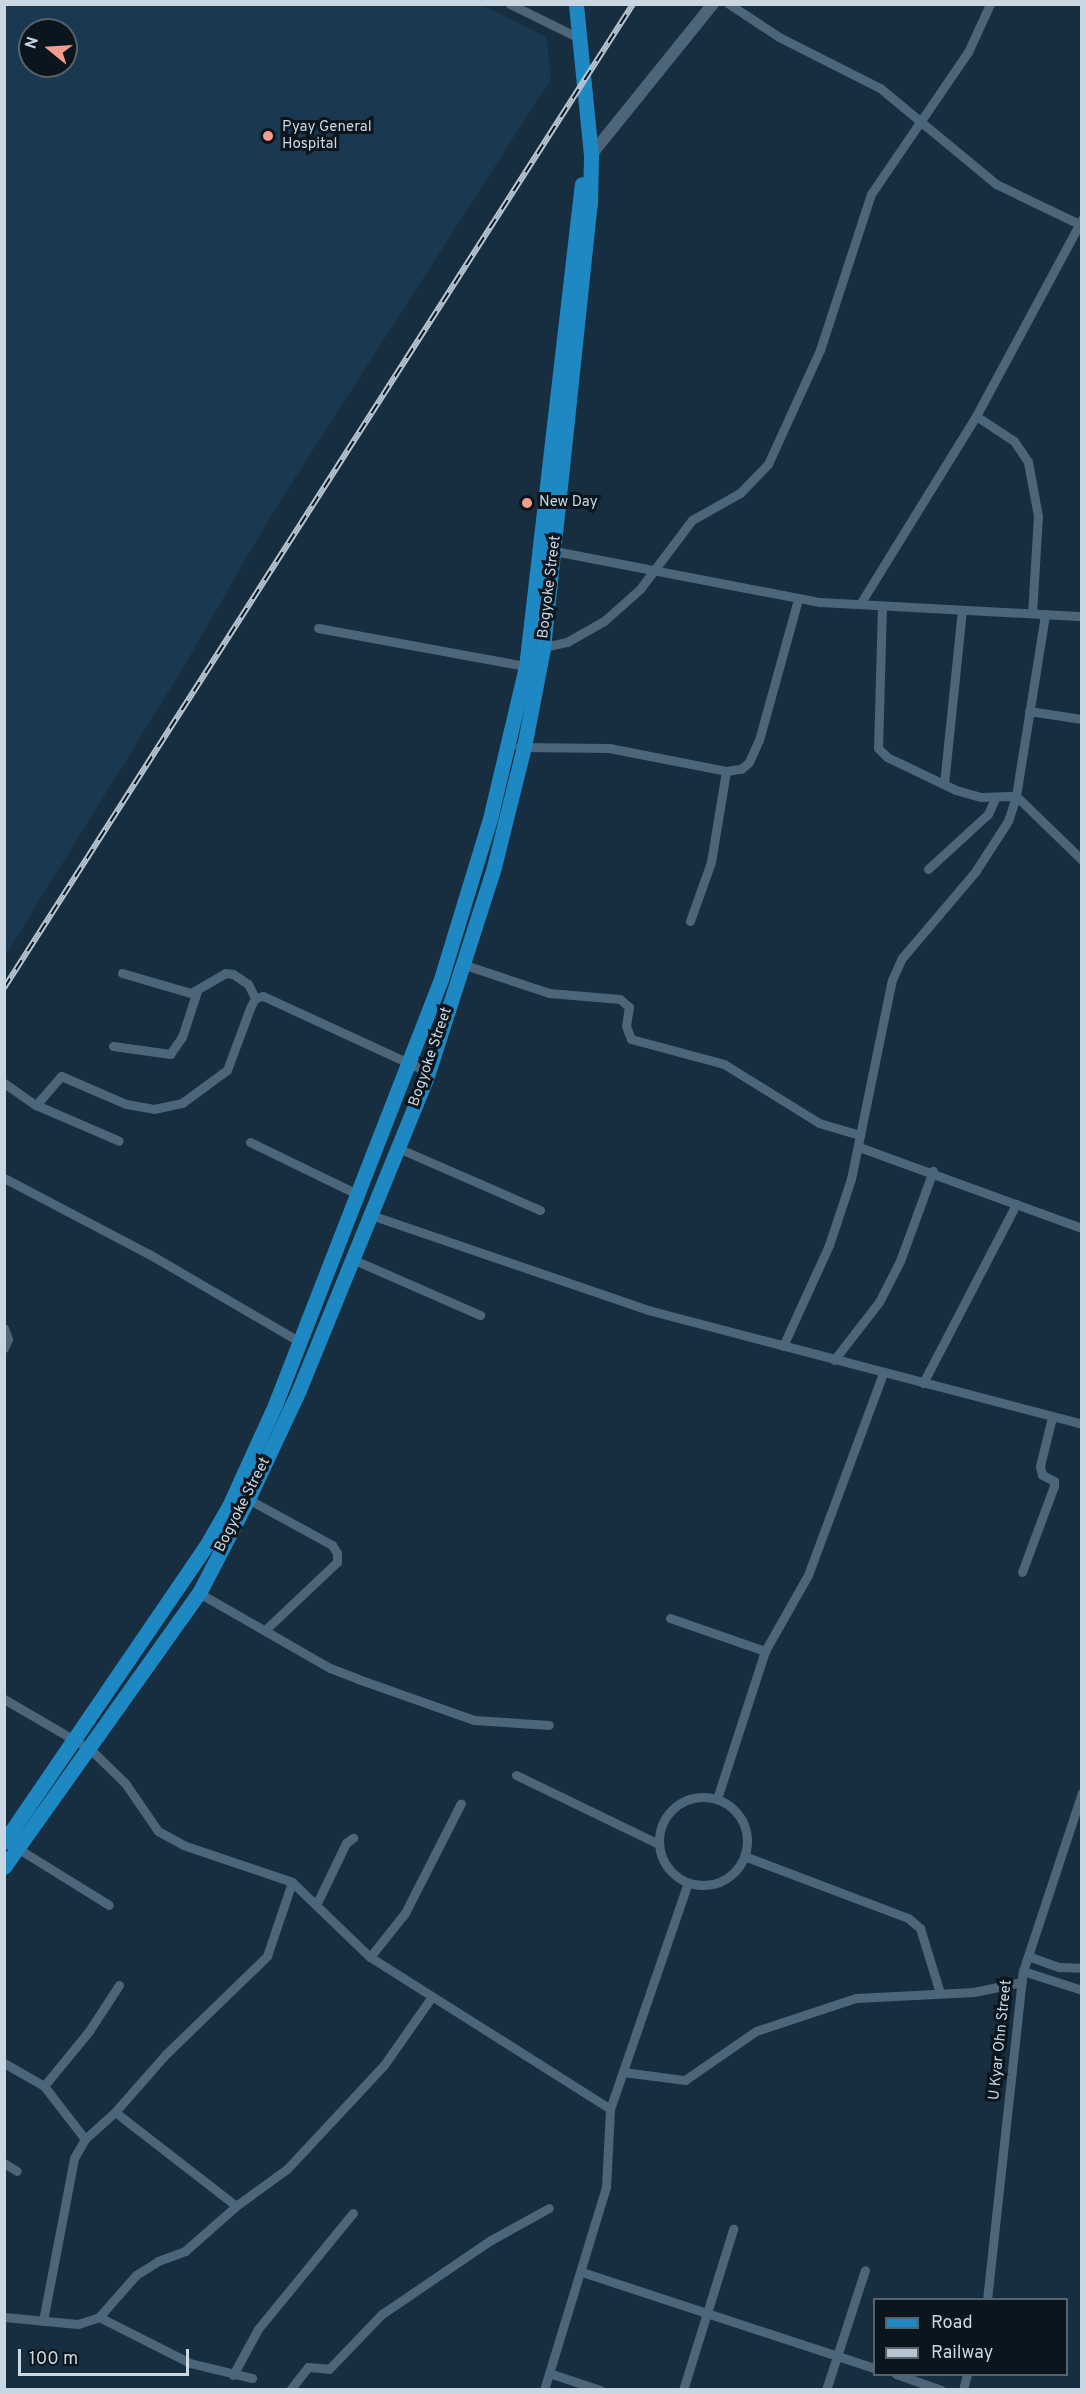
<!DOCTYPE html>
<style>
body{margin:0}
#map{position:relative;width:1086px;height:2394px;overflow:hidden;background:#172e40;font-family:Overpass,sans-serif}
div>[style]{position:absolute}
.built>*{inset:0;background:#1a384f}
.minor>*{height:9px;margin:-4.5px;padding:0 4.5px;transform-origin:4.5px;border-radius:4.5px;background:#4c6579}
.minor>.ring{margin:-4.5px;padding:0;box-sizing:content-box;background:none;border:9px solid #4c6579;border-radius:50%}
.tertiary>*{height:12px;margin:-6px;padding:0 6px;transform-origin:6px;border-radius:6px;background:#4c6579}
.primary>*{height:15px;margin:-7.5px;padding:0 7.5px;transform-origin:7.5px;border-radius:7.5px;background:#1e88c3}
.rail>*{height:6px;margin-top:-3px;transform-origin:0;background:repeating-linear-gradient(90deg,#0b151d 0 11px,#b7c5d2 0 22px);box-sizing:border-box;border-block:2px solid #b7c5d2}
.dots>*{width:16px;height:16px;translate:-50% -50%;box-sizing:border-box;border:3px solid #0b151d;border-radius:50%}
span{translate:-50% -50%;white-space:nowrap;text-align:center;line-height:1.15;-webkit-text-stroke:6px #0b151d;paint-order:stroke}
.poi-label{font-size:15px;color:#c9d7e3}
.left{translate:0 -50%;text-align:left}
.street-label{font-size:15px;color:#c9d7e3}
.frame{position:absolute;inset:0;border:6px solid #c9d7e3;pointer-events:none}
.legend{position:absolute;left:873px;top:2298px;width:195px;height:78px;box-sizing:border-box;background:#0b151d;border:2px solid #57636c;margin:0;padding:8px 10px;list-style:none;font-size:18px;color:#c9d7e3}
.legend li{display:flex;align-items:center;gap:12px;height:30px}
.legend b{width:30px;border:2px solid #57636c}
.north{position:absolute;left:18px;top:18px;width:60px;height:60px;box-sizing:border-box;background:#0b151d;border:2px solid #57636c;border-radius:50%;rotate:288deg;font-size:16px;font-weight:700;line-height:24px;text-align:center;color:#c9d7e3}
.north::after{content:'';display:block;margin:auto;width:21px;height:27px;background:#f59d8d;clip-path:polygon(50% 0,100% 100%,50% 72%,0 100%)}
.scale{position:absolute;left:18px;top:2349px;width:171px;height:27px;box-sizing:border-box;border:3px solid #c9d7e3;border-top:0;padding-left:8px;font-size:18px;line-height:21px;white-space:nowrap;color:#c9d7e3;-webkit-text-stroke:4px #0b151d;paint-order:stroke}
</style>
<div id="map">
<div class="built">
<i style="clip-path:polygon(evenodd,5px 4px,482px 5px,546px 37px,551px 79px,270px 517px,183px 668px,5px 956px,5px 4px,30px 30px,66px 30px,66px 66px,30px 66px,30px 30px)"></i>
</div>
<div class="minor">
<i style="left:510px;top:4px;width:77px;rotate:26.2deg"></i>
<i style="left:729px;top:4px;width:60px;rotate:33.4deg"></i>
<i style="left:779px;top:37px;width:113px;rotate:26.8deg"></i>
<i style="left:880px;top:88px;width:151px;rotate:39.6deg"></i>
<i style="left:996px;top:184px;width:92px;rotate:25.7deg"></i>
<i style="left:976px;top:416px;width:45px;rotate:33.3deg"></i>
<i style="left:1014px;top:441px;width:25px;rotate:56deg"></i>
<i style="left:1028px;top:462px;width:55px;rotate:79.5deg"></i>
<i style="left:1038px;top:516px;width:97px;rotate:93.5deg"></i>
<i style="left:549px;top:550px;width:276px;rotate:10.9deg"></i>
<i style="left:820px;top:602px;width:262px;rotate:3.1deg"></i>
<i style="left:860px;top:604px;width:221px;rotate:-58.3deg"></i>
<i style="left:976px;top:416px;width:224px;rotate:-61.7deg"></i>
<i style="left:882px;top:606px;width:142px;rotate:91.6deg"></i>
<i style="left:878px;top:748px;width:13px;rotate:45deg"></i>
<i style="left:887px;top:757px;width:76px;rotate:25.6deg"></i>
<i style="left:956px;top:790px;width:26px;rotate:16deg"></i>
<i style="left:981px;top:797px;width:35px;rotate:-2deg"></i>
<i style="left:318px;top:628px;width:217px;rotate:10.4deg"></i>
<i style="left:539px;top:648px;width:29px;rotate:-12deg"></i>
<i style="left:567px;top:642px;width:43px;rotate:-29.6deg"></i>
<i style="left:604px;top:621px;width:48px;rotate:-41.6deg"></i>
<i style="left:640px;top:589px;width:86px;rotate:-53deg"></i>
<i style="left:692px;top:520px;width:55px;rotate:-29.4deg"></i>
<i style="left:740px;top:493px;width:40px;rotate:-46deg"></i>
<i style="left:768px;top:464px;width:125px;rotate:-65.5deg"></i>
<i style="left:820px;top:350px;width:164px;rotate:-71.9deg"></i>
<i style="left:871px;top:194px;width:172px;rotate:-55.7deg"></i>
<i style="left:968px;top:52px;width:53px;rotate:-65.4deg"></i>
<i style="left:1029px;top:711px;width:54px;rotate:8.6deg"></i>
<i style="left:519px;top:747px;width:90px;rotate:0.6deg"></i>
<i style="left:609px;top:748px;width:119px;rotate:11.1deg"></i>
<i style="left:726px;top:771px;width:15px;rotate:-8deg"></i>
<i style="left:741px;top:769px;width:11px;rotate:-41deg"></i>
<i style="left:749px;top:762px;width:24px;rotate:-66deg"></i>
<i style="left:759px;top:740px;width:146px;rotate:-74.5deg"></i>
<i style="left:944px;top:784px;width:174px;rotate:-84.1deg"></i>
<i style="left:1016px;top:796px;width:92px;rotate:44.1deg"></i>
<i style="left:928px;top:869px;width:81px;rotate:-42.5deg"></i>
<i style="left:988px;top:814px;width:17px;rotate:-66deg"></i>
<i style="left:690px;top:921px;width:63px;rotate:-70.4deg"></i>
<i style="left:711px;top:862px;width:92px;rotate:-80.6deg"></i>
<i style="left:462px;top:964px;width:92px;rotate:18.4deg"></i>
<i style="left:549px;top:993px;width:71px;rotate:4.8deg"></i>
<i style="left:620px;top:999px;width:12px;rotate:42deg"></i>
<i style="left:629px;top:1007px;width:19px;rotate:99deg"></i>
<i style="left:626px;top:1026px;width:14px;rotate:69deg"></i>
<i style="left:631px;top:1039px;width:96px;rotate:15deg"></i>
<i style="left:724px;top:1064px;width:112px;rotate:31.8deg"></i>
<i style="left:819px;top:1123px;width:43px;rotate:16.3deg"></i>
<i style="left:122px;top:973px;width:72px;rotate:16.2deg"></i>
<i style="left:191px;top:993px;width:39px;rotate:-30deg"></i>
<i style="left:225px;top:973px;width:8px;rotate:7deg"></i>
<i style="left:233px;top:974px;width:18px;rotate:34deg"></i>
<i style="left:248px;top:984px;width:16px;rotate:63deg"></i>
<i style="left:113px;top:1046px;width:58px;rotate:8deg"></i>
<i style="left:170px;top:1054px;width:21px;rotate:-55deg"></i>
<i style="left:182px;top:1037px;width:48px;rotate:-71.9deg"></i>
<i style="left:4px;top:1083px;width:39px;rotate:35deg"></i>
<i style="left:36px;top:1105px;width:90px;rotate:23.4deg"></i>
<i style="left:36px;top:1105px;width:38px;rotate:-49deg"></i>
<i style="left:61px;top:1076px;width:71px;rotate:23.3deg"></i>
<i style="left:126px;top:1104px;width:28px;rotate:10deg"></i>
<i style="left:154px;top:1109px;width:29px;rotate:-12deg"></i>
<i style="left:182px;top:1103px;width:56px;rotate:-36.3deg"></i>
<i style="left:227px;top:1070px;width:66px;rotate:-69.6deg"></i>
<i style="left:250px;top:1008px;width:11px;rotate:-63deg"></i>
<i style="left:255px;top:998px;width:8px;rotate:-14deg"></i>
<i style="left:263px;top:996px;width:182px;rotate:24.7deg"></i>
<i style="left:250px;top:1142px;width:121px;rotate:25.9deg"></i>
<i style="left:859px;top:1147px;width:237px;rotate:20deg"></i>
<i style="left:398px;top:1148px;width:155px;rotate:23.6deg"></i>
<i style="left:4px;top:1178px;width:164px;rotate:27.7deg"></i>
<i style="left:149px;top:1254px;width:175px;rotate:30.2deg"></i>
<i style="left:371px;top:1215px;width:293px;rotate:18.9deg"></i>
<i style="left:648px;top:1310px;width:449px;rotate:14.7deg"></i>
<i style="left:352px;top:1259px;width:140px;rotate:23.6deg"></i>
<i style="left:4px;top:1328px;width:12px;rotate:70deg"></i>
<i style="left:8px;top:1339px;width:10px;rotate:114deg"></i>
<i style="left:783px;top:1346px;width:111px;rotate:-65.5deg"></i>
<i style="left:829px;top:1245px;width:70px;rotate:-71.6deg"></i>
<i style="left:851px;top:1179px;width:203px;rotate:-78.4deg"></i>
<i style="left:892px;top:980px;width:24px;rotate:-66deg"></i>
<i style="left:902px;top:958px;width:113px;rotate:-49.7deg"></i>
<i style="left:975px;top:872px;width:61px;rotate:-57.1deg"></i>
<i style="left:1008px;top:821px;width:26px;rotate:-72deg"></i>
<i style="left:1016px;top:796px;width:184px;rotate:-80.9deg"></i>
<i style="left:834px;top:1360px;width:73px;rotate:-52.2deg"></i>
<i style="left:879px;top:1302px;width:46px;rotate:-62.9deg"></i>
<i style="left:900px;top:1261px;width:96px;rotate:-69.9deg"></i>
<i style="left:923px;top:1383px;width:202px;rotate:-62.5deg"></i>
<i style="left:248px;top:1499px;width:96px;rotate:28.7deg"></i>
<i style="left:332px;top:1545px;width:9px;rotate:58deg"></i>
<i style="left:337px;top:1553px;width:9px;rotate:90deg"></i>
<i style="left:337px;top:1562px;width:99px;rotate:136.6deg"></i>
<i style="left:1022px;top:1572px;width:92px;rotate:-69.6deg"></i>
<i style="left:1054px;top:1486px;width:5px;rotate:-90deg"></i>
<i style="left:1054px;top:1481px;width:13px;rotate:-153deg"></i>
<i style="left:1042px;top:1475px;width:9px;rotate:-103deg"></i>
<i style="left:1040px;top:1466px;width:50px;rotate:-76.2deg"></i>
<i style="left:199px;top:1593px;width:151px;rotate:29.8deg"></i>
<i style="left:330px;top:1668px;width:30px;rotate:21deg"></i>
<i style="left:358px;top:1679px;width:123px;rotate:19.5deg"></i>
<i style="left:474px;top:1720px;width:75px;rotate:3.8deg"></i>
<i style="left:670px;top:1618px;width:101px;rotate:19.2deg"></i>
<i style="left:765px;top:1651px;width:156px;rotate:108deg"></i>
<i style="left:765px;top:1651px;width:87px;rotate:-60.5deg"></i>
<i style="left:808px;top:1575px;width:215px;rotate:-69.6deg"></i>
<i style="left:4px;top:1699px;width:99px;rotate:30.2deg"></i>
<i style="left:90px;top:1749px;width:49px;rotate:44.2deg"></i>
<i style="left:125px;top:1783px;width:58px;rotate:55.5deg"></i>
<i style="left:158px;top:1831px;width:29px;rotate:29deg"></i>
<i style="left:183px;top:1845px;width:115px;rotate:18.7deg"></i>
<i style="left:292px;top:1882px;width:108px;rotate:43.9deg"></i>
<i style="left:370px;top:1957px;width:284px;rotate:32.3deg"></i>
<i style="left:610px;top:2109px;width:78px;rotate:92.9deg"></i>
<i style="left:606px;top:2187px;width:212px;rotate:107deg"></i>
<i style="left:516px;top:1775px;width:159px;rotate:25.8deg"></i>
<i class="ring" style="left:659px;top:1797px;width:79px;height:79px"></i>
<i style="left:17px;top:1848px;width:108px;rotate:31.8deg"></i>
<i style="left:744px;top:1856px;width:175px;rotate:20.7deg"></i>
<i style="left:908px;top:1918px;width:16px;rotate:40deg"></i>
<i style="left:920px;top:1928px;width:68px;rotate:72.9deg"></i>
<i style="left:317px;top:1903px;width:67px;rotate:-64.2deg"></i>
<i style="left:346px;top:1843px;width:9px;rotate:-36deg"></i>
<i style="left:1028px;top:1956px;width:33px;rotate:20deg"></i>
<i style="left:1059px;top:1967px;width:23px;rotate:2deg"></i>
<i style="left:370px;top:1957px;width:56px;rotate:-51.5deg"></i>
<i style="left:405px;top:1913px;width:123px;rotate:-63deg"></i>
<i style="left:1023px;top:1971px;width:62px;rotate:17.9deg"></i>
<i style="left:4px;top:2063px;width:46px;rotate:29.9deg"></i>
<i style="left:44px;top:2086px;width:67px;rotate:52.3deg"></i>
<i style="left:623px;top:2072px;width:63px;rotate:7.4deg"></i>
<i style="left:685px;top:2080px;width:86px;rotate:-34.6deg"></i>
<i style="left:756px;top:2031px;width:105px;rotate:-18.3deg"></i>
<i style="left:856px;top:1998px;width:118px;rotate:-2.9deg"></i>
<i style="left:974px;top:1992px;width:49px;rotate:-11.8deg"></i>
<i style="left:44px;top:2086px;width:71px;rotate:-50.7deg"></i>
<i style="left:89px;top:2031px;width:55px;rotate:-56.9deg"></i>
<i style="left:610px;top:2109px;width:239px;rotate:-71deg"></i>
<i style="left:115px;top:2112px;width:153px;rotate:37.8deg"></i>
<i style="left:4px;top:2163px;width:15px;rotate:32deg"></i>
<i style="left:582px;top:2272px;width:307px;rotate:18.2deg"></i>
<i style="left:987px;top:2300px;width:331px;rotate:-83.8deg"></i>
<i style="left:1023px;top:1971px;width:188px;rotate:-71.7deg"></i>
<i style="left:4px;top:2317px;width:74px;rotate:5.4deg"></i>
<i style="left:78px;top:2324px;width:22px;rotate:-18deg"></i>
<i style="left:99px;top:2317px;width:102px;rotate:26.8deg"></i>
<i style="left:190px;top:2363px;width:64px;rotate:13.6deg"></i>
<i style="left:99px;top:2317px;width:56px;rotate:-48.6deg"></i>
<i style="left:136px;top:2275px;width:26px;rotate:-32deg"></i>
<i style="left:158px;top:2261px;width:29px;rotate:-20deg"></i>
<i style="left:185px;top:2251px;width:68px;rotate:-41.4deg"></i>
<i style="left:236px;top:2206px;width:63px;rotate:-36deg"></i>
<i style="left:287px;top:2169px;width:142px;rotate:-47deg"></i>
<i style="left:384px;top:2065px;width:82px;rotate:-55deg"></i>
<i style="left:43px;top:2321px;width:166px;rotate:-79.2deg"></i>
<i style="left:74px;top:2158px;width:22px;rotate:-60deg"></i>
<i style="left:85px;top:2139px;width:40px;rotate:-42deg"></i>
<i style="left:115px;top:2112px;width:77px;rotate:-48.7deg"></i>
<i style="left:166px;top:2054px;width:141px;rotate:-44.1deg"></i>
<i style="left:267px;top:1956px;width:78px;rotate:-71.3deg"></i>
<i style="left:549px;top:2373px;width:54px;rotate:18.4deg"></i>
<i style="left:896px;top:2374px;width:48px;rotate:19.6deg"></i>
<i style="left:233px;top:2375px;width:52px;rotate:-61.5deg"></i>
<i style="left:258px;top:2329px;width:150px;rotate:-50.7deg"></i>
<i style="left:290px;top:2390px;width:29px;rotate:-52deg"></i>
<i style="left:308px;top:2367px;width:21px;rotate:5deg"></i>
<i style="left:329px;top:2369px;width:76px;rotate:-46.1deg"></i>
<i style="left:382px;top:2314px;width:132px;rotate:-34.2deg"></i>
<i style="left:491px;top:2240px;width:66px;rotate:-28.9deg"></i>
<i style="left:683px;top:2390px;width:169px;rotate:-72.7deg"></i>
<i style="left:826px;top:2390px;width:126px;rotate:-72deg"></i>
<i style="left:963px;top:2390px;width:16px;rotate:-76deg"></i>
</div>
<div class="tertiary">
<i style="left:591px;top:155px;width:194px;rotate:-51.1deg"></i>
</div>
<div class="primary">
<i style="left:4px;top:1842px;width:358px;rotate:-55.7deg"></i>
<i style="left:206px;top:1546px;width:46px;rotate:-60.1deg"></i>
<i style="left:229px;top:1506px;width:111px;rotate:-65.5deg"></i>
<i style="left:275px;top:1405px;width:457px;rotate:-68.7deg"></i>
<i style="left:441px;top:979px;width:167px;rotate:-73deg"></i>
<i style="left:490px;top:819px;width:156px;rotate:-76.7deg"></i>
<i style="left:526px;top:667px;width:486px;rotate:-83.4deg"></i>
<i style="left:4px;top:1867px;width:336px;rotate:-54.6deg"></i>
<i style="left:199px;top:1593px;width:106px;rotate:-62.5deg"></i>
<i style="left:248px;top:1499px;width:120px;rotate:-64.9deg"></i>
<i style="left:299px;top:1390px;width:336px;rotate:-67.8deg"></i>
<i style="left:426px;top:1079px;width:223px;rotate:-72.2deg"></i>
<i style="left:494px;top:867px;width:124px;rotate:-76deg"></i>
<i style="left:524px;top:747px;width:101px;rotate:-79.1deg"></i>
<i style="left:543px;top:648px;width:446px;rotate:-84deg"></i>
<i style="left:590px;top:204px;width:49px;rotate:-88.8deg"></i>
<i style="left:591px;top:155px;width:152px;rotate:-95.7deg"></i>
</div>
<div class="rail">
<i style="left:4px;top:988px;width:1168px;rotate:-57.41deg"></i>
</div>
<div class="dots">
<i style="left:268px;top:136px;background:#f59d8d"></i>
<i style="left:527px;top:503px;background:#f59d8d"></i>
</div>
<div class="poi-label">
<span class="left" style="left:282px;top:136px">Pyay General<br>Hospital</span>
<span class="left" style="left:539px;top:503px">New Day</span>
</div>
<div class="street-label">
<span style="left:550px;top:587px;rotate:-83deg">Bogyoke Street</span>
<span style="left:431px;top:1057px;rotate:-71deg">Bogyoke Street</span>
<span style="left:243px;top:1505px;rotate:-63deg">Bogyoke Street</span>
<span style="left:1001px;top:2040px;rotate:-84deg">U Kyar Ohn Street</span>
</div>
<div class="frame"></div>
<ul class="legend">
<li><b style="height:8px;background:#1e88c3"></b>Road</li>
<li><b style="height:8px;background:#b7c5d2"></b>Railway</li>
</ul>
<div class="north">N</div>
<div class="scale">100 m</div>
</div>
